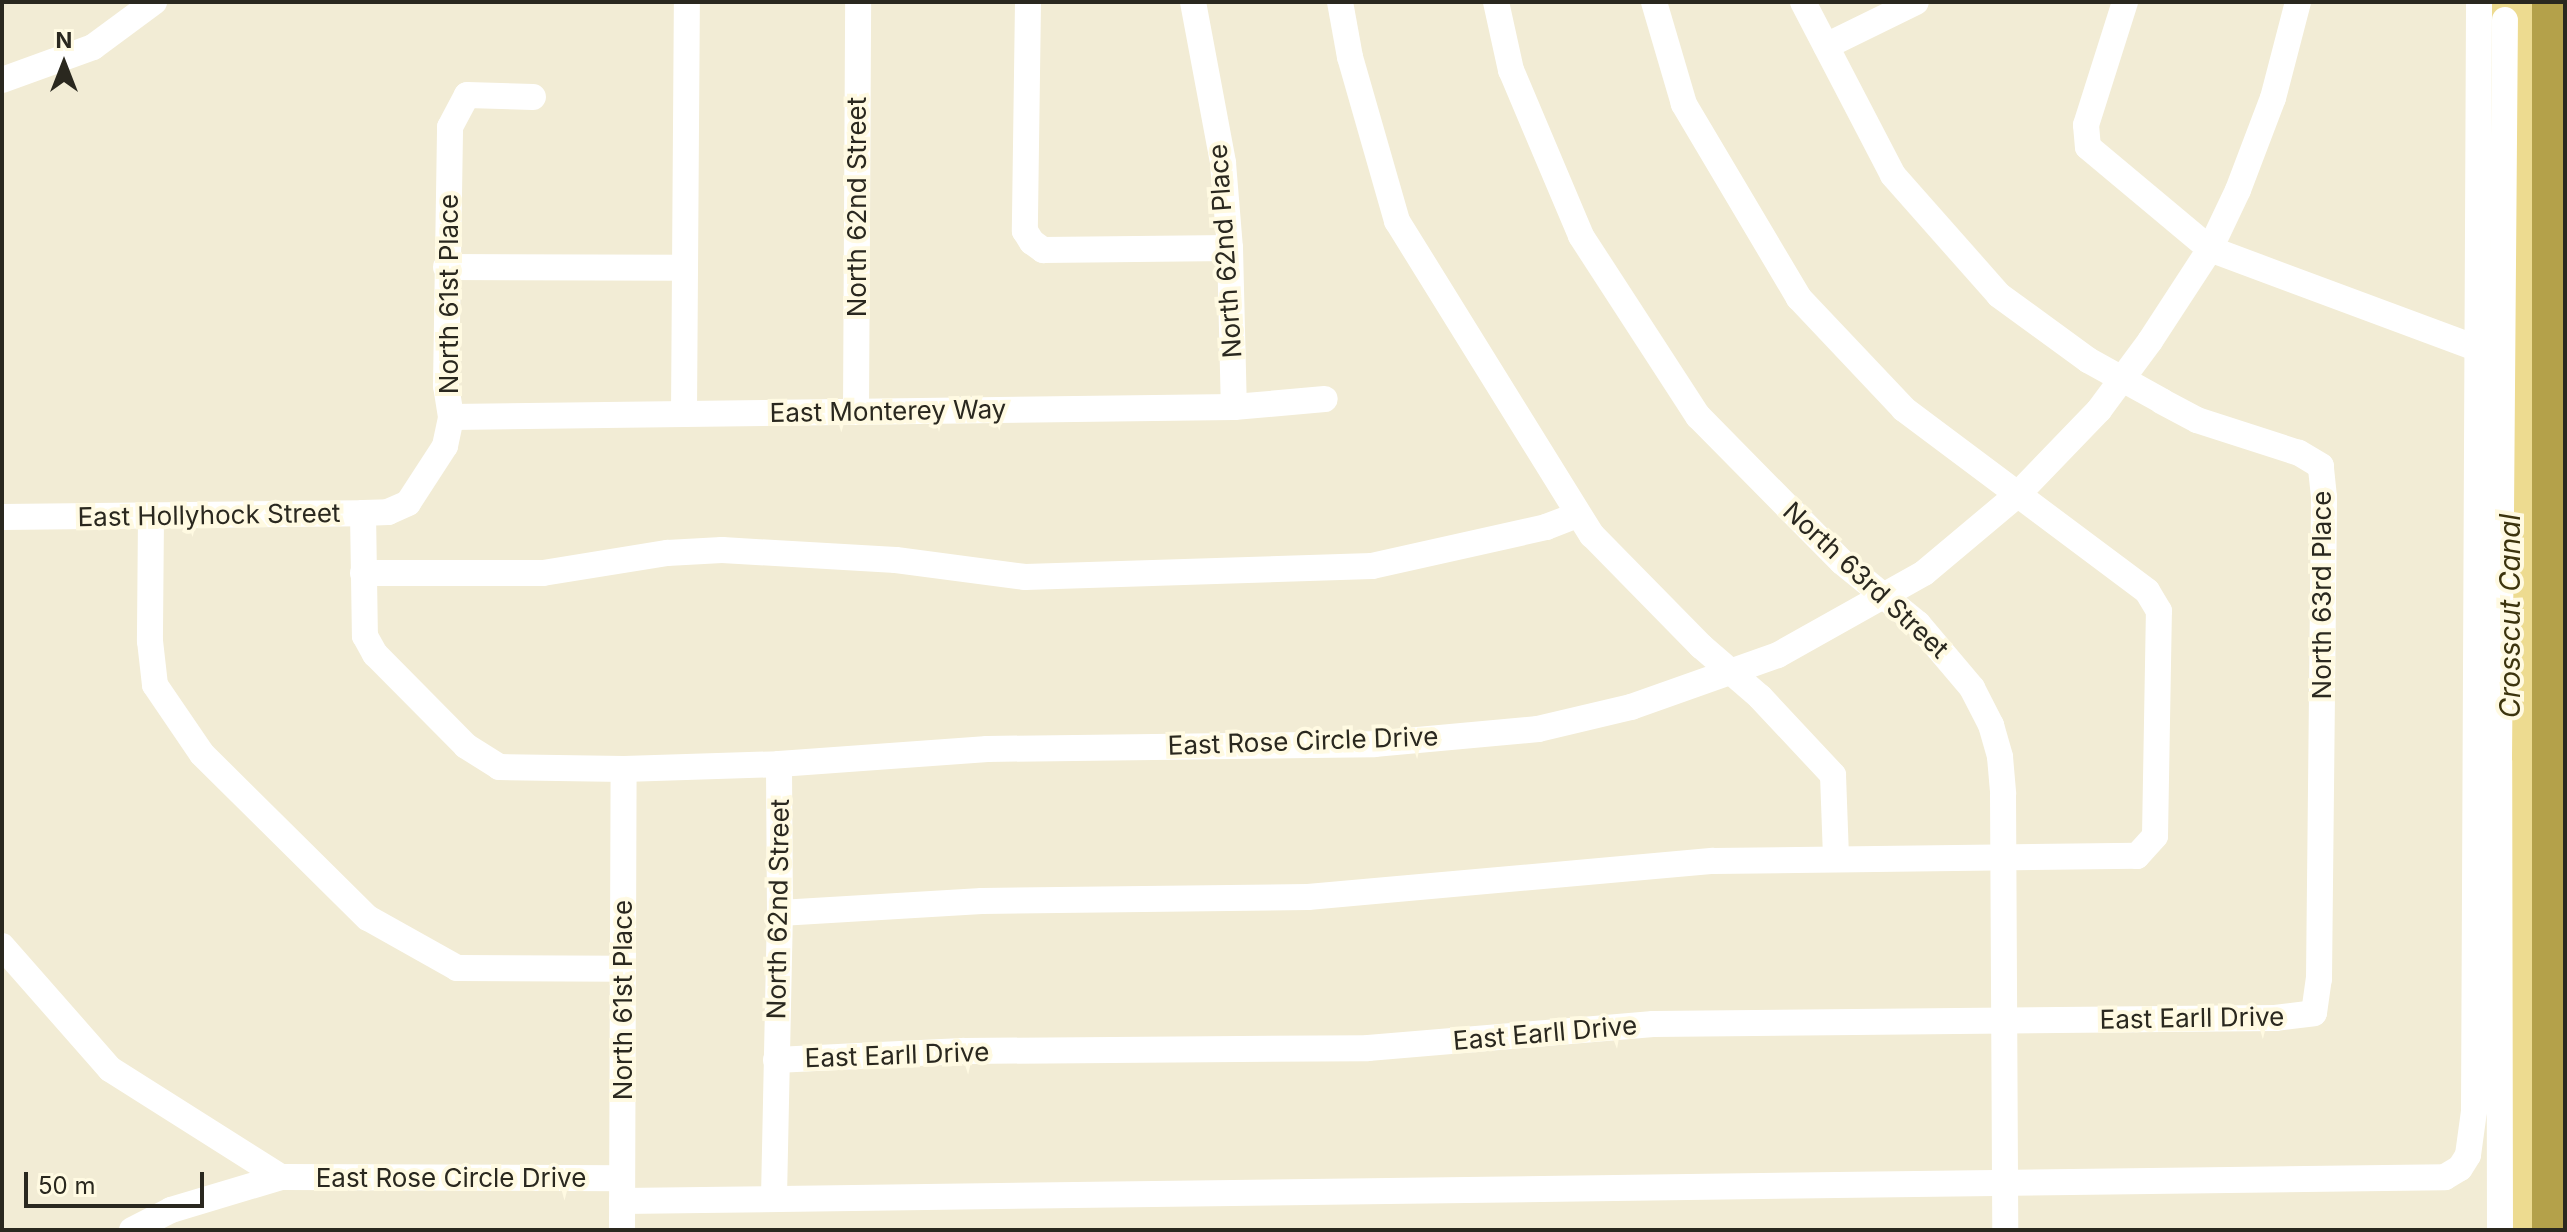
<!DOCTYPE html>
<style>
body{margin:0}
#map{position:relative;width:2567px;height:1232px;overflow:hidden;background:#f2ecd5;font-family:Inter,sans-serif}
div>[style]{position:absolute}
.green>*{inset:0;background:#eddb90;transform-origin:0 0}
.water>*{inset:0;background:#b4a14a;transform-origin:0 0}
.minor>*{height:26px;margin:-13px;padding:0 13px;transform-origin:13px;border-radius:13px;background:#fff}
span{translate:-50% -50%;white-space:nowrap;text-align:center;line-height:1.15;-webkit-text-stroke:8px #fffae2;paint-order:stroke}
.street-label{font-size:26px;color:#2a281f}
.water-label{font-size:28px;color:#3c340e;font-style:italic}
.frame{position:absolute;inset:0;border:4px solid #2a281f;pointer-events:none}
.north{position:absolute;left:24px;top:24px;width:80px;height:80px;-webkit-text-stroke:6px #fffae2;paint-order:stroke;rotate:0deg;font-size:22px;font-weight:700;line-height:32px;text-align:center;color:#2a281f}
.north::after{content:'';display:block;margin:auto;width:28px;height:36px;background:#2a281f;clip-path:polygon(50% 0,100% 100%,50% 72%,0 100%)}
.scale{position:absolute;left:24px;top:1172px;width:180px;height:36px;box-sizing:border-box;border:4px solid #2a281f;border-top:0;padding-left:10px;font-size:24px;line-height:28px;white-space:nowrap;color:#2a281f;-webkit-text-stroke:6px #fffae2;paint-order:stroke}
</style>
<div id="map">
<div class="green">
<i style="left:2488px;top:2px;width:77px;height:1228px"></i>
</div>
<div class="water">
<i style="left:2532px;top:2px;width:32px;height:1228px"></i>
</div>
<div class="minor">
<i style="left:1028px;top:2px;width:229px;rotate:90.8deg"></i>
<i style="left:1025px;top:231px;width:13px;rotate:58deg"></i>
<i style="left:1032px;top:242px;width:14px;rotate:36deg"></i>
<i style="left:1043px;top:250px;width:187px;rotate:-0.6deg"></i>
<i style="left:1193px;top:2px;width:164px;rotate:79.4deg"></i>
<i style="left:1223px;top:163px;width:85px;rotate:85.3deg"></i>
<i style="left:1230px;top:248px;width:159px;rotate:88.6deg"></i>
<i style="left:1340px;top:2px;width:56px;rotate:79.7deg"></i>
<i style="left:1350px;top:57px;width:171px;rotate:74deg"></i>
<i style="left:1397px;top:221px;width:370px;rotate:58.2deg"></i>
<i style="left:1592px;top:535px;width:156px;rotate:45.5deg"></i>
<i style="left:1701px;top:646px;width:78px;rotate:40.8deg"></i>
<i style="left:1760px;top:697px;width:107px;rotate:46.9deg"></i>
<i style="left:1833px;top:775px;width:83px;rotate:87.9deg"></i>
<i style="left:1496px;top:2px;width:70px;rotate:77.6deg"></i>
<i style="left:1511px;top:70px;width:180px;rotate:67.1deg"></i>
<i style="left:1581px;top:236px;width:215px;rotate:57deg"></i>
<i style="left:1698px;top:416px;width:205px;rotate:45.4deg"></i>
<i style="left:1842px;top:562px;width:98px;rotate:39.2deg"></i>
<i style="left:1918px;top:624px;width:84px;rotate:49.8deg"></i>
<i style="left:1972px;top:688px;width:42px;rotate:62.8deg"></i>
<i style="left:1991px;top:725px;width:33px;rotate:74deg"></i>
<i style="left:2000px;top:757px;width:37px;rotate:85deg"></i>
<i style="left:2003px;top:794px;width:436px;rotate:89.7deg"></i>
<i style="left:2125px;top:2px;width:129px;rotate:107.6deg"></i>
<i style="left:2086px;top:125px;width:22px;rotate:85deg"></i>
<i style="left:2088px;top:147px;width:159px;rotate:39.9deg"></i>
<i style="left:2210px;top:249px;width:284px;rotate:20.4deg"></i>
<i style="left:1826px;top:46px;width:100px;rotate:-26.1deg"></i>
<i style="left:2px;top:80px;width:97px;rotate:-19.9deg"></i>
<i style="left:93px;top:47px;width:76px;rotate:-36.4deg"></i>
<i style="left:446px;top:267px;width:239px;rotate:0.2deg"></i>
<i style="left:856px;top:412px;width:410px;rotate:-89.7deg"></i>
<i style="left:684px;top:413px;width:411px;rotate:-89.6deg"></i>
<i style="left:451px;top:417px;width:783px;rotate:-0.73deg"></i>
<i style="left:1234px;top:407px;width:91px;rotate:-5deg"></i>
<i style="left:363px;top:513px;width:123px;rotate:89.1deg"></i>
<i style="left:365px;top:636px;width:21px;rotate:61deg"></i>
<i style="left:375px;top:654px;width:129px;rotate:45.3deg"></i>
<i style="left:466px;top:746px;width:39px;rotate:32deg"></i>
<i style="left:499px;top:767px;width:125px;rotate:0.9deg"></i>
<i style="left:624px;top:769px;width:155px;rotate:-1.8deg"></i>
<i style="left:779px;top:764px;width:209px;rotate:-4.1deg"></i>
<i style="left:987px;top:749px;width:387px;rotate:-0.7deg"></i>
<i style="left:1374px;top:744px;width:165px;rotate:-5.2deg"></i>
<i style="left:1538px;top:729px;width:96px;rotate:-13.3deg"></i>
<i style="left:1631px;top:707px;width:156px;rotate:-19.5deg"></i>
<i style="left:1778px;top:655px;width:167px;rotate:-29.3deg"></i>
<i style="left:1924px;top:573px;width:123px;rotate:-40deg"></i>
<i style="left:2018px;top:494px;width:117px;rotate:-46deg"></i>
<i style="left:2099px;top:410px;width:86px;rotate:-53.5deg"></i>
<i style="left:2150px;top:341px;width:110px;rotate:-56.9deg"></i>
<i style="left:2210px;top:249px;width:65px;rotate:-64.6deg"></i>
<i style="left:2238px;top:190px;width:98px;rotate:-69.2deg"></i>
<i style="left:2273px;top:98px;width:99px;rotate:-75.4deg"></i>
<i style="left:151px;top:516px;width:125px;rotate:90.5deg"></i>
<i style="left:150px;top:641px;width:44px;rotate:83.5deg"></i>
<i style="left:155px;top:685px;width:83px;rotate:55.7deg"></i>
<i style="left:202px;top:754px;width:233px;rotate:44.7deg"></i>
<i style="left:368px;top:918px;width:102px;rotate:29.3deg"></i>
<i style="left:457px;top:968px;width:166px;rotate:0.3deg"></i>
<i style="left:2px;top:517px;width:361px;rotate:-0.6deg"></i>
<i style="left:363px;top:513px;width:25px;rotate:-2deg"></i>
<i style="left:388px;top:512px;width:22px;rotate:-24deg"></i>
<i style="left:408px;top:503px;width:68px;rotate:-57deg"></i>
<i style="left:445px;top:446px;width:30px;rotate:-78deg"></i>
<i style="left:451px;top:417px;width:31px;rotate:-99deg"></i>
<i style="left:446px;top:386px;width:259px;rotate:-89.1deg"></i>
<i style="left:450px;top:127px;width:36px;rotate:-62deg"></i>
<i style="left:467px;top:95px;width:66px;rotate:1.7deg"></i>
<i style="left:363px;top:573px;width:180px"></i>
<i style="left:543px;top:573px;width:126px;rotate:-9.2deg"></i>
<i style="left:667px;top:553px;width:55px;rotate:-3.1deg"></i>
<i style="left:722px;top:550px;width:174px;rotate:3.3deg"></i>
<i style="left:896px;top:560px;width:130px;rotate:7.5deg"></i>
<i style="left:1025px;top:577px;width:347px;rotate:-1.8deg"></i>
<i style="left:1372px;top:566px;width:178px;rotate:-12.6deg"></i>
<i style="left:1546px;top:527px;width:33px;rotate:-21deg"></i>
<i style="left:780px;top:913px;width:202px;rotate:-3.4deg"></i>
<i style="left:982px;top:901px;width:326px;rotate:-0.7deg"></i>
<i style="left:1308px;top:897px;width:407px;rotate:-5.1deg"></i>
<i style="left:1713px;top:861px;width:424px;rotate:-0.7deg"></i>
<i style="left:2137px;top:856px;width:27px;rotate:-48deg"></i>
<i style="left:2155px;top:836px;width:225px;rotate:-89deg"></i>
<i style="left:2159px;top:611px;width:23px;rotate:-121deg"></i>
<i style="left:2147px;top:591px;width:304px;rotate:-143.2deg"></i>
<i style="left:1904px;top:409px;width:153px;rotate:-133.4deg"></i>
<i style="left:1799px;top:298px;width:226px;rotate:-120.7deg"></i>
<i style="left:1684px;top:104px;width:106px;rotate:-106.4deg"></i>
<i style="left:2px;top:946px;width:164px;rotate:48.7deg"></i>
<i style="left:110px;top:1069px;width:202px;rotate:32.3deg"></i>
<i style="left:776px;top:1060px;width:187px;rotate:-2.8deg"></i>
<i style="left:963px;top:1051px;width:405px;rotate:-0.4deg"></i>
<i style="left:1368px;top:1048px;width:286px;rotate:-4.8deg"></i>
<i style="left:1653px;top:1024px;width:622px;rotate:-0.55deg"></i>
<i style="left:2275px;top:1018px;width:39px;rotate:-7deg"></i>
<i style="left:2314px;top:1013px;width:34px;rotate:-82deg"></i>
<i style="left:2319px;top:979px;width:482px;rotate:-89.4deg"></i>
<i style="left:2324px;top:497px;width:31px;rotate:-96deg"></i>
<i style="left:2321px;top:466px;width:26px;rotate:-149deg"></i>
<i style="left:2299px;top:453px;width:107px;rotate:-162.1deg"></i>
<i style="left:2197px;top:420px;width:40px;rotate:-152deg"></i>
<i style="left:2162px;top:401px;width:85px;rotate:-151deg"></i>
<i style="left:2088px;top:360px;width:110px;rotate:-143.9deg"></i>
<i style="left:1999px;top:295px;width:160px;rotate:-131.5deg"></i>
<i style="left:1893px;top:175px;width:195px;rotate:-117.5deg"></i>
<i style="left:774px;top:1197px;width:284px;rotate:-88.8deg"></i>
<i style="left:780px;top:913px;width:149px;rotate:-90.4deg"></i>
<i style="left:622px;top:1201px;width:1823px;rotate:-0.75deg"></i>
<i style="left:2445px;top:1177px;width:17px;rotate:-31deg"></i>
<i style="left:2460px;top:1168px;width:15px;rotate:-58deg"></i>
<i style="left:2468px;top:1155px;width:44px;rotate:-82.2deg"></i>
<i style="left:2474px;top:1111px;width:1109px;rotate:-89.74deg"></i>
<i style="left:132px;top:1230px;width:44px;rotate:-27.1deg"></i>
<i style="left:171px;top:1210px;width:115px;rotate:-16.7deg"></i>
<i style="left:281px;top:1177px;width:341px;rotate:0.2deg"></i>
<i style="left:622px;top:1230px;width:461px;rotate:-89.8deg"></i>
<i style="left:2500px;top:1230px;width:469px;rotate:-90.1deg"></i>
<i style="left:2499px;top:761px;width:741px;rotate:-89.54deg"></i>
</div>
<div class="street-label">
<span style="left:857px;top:207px;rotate:-90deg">North 62nd Street</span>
<span style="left:1225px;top:251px;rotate:-94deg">North 62nd Place</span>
<span style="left:449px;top:294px;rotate:-90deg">North 61st Place</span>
<span style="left:888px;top:411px;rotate:-1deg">East Monterey Way</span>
<span style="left:209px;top:515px;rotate:-1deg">East Hollyhock Street</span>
<span style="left:1866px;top:580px;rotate:43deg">North 63rd Street</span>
<span style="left:2322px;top:595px;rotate:-90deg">North 63rd Place</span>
<span style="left:1303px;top:741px;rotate:-2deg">East Rose Circle Drive</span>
<span style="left:778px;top:909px;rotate:-89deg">North 62nd Street</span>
<span style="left:623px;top:1000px;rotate:-90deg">North 61st Place</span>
<span style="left:2192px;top:1018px;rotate:-1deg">East Earll Drive</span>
<span style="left:1545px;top:1033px;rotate:-5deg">East Earll Drive</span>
<span style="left:897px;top:1055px;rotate:-2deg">East Earll Drive</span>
<span style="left:451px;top:1178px">East Rose Circle Drive</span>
</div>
<div class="water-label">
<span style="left:2510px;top:616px;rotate:-90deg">Crosscut Canal</span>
</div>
<div class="frame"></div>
<div class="north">N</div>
<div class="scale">50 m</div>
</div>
